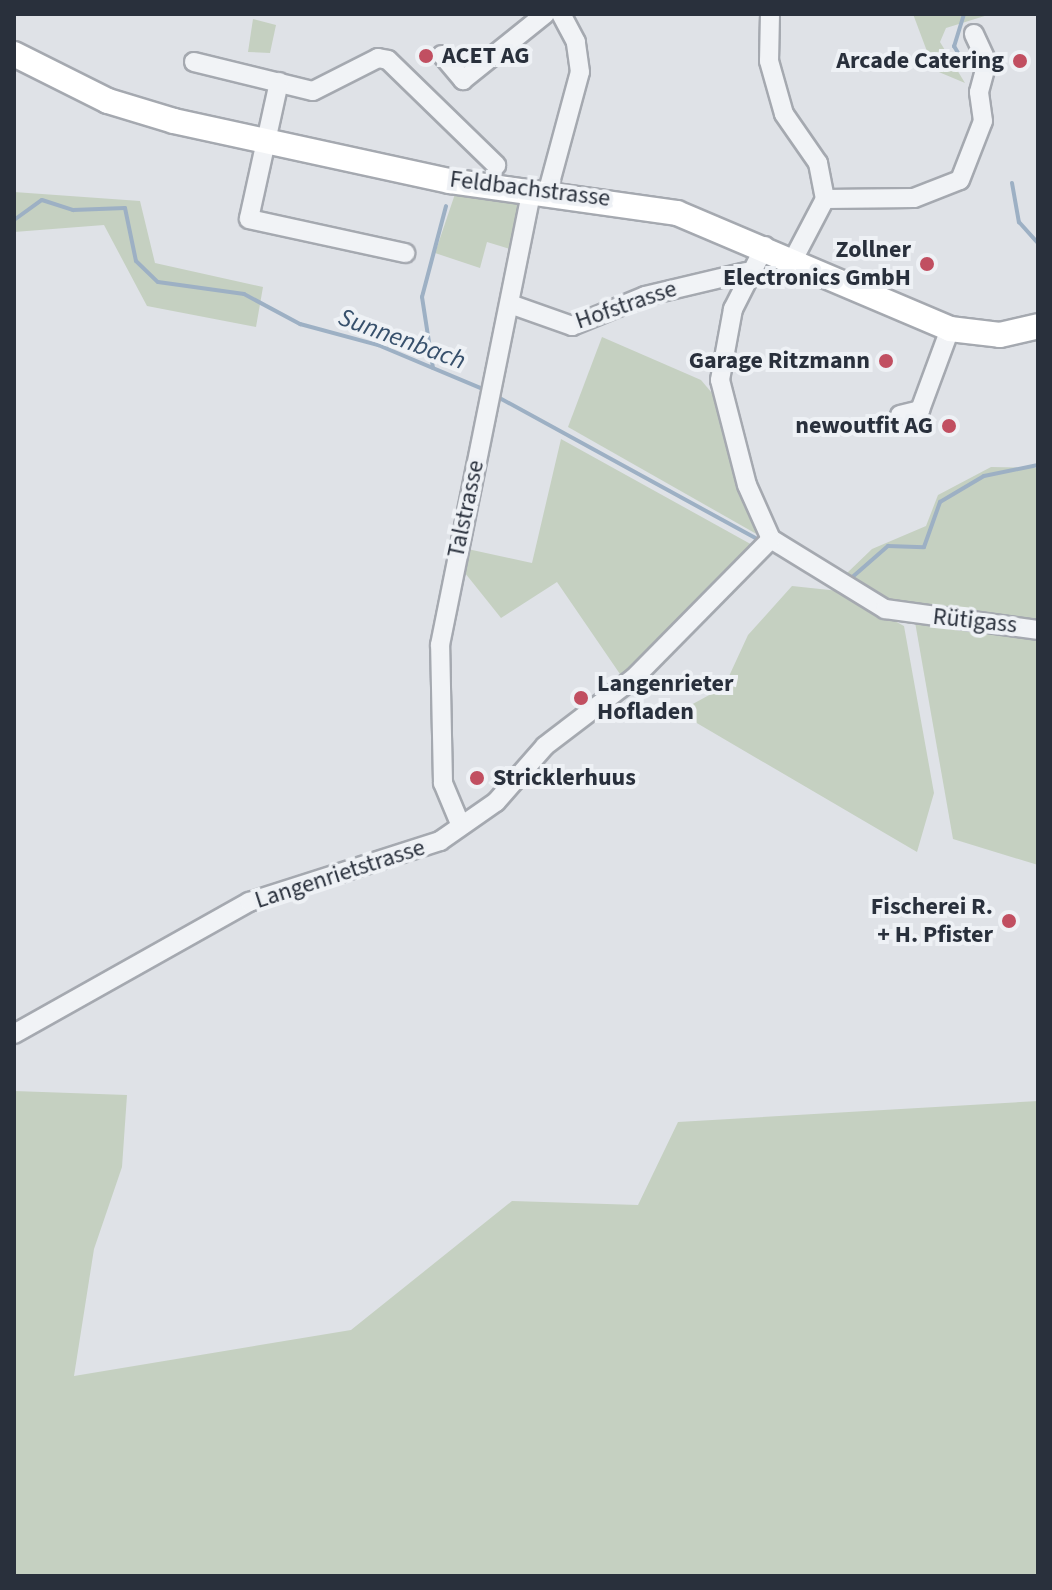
<!DOCTYPE html>
<meta charset="utf-8">
<style>
body{margin:0}
#map{position:relative;width:1052px;height:1590px;overflow:hidden;background:#dfe2e7;font-family:"Source Sans 3",sans-serif}
div>[style]{position:absolute}
.green>*{inset:0;background:#c5d0c1}
.stream>*{height:4px;margin:-2px;padding:0 2px;transform-origin:2px;border-radius:2px;background:#9db0c4}
.roads{filter:drop-shadow(2px 0 #a5a9b0) drop-shadow(-2px 0 #a5a9b0) drop-shadow(0 2px #a5a9b0) drop-shadow(0 -2px #a5a9b0)}
.minor>*{height:18px;margin:-9px;padding:0 9px;transform-origin:9px;border-radius:9px;background:#f1f3f6}
.major>*{height:24px;margin:-12px;padding:0 12px;transform-origin:12px;border-radius:12px;background:#fff}
.dots>*{width:22px;height:22px;translate:-50% -50%;box-sizing:border-box;border:4px solid #eef1f5;border-radius:50%}
span{translate:-50% -50%;white-space:nowrap;text-align:center;line-height:1.15;-webkit-text-stroke:8px #eef1f5;paint-order:stroke}
.poi-label{font-size:24px;color:#29303c;font-weight:700}
.left{translate:0 -50%;text-align:left}
.right{translate:-100% -50%;text-align:right}
.street-label{font-size:24px;color:#29303c}
.water-label{font-size:26px;color:#37506c;font-style:italic}
.frame{position:absolute;inset:0;border:16px solid #29303c;pointer-events:none}
</style>
<div id="map">
<div class="green">
<i style="clip-path:polygon(913px 14px,991px 14px,946px 28px,940px 42px,965px 83px,934px 70px)"></i>
<i style="clip-path:polygon(253px 19px,276px 25px,270px 53px,248px 52px)"></i>
<i style="clip-path:polygon(456px 191px,514px 199px,522px 209px,517px 251px,487px 242px,480px 268px,435px 253px)"></i>
<i style="clip-path:polygon(14px 192px,140px 201px,155px 263px,263px 287px,256px 327px,147px 306px,104px 225px,14px 232px)"></i>
<i style="clip-path:polygon(602px 337px,701px 380px,717px 399px,760px 536px,568px 427px)"></i>
<i style="clip-path:polygon(561px 439px,756px 547px,622px 677px,557px 582px,501px 618px,461px 568px,463px 548px,532px 563px)"></i>
<i style="clip-path:polygon(991px 467px,1038px 468px,1038px 626px,982px 612px,906px 612px,854px 589px,846px 574px,872px 549px,926px 526px,938px 495px)"></i>
<i style="clip-path:polygon(792px 586px,839px 591px,904px 626px,934px 793px,917px 852px,678px 712px,724px 687px,748px 635px)"></i>
<i style="clip-path:polygon(915px 622px,1038px 635px,1038px 865px,953px 839px)"></i>
<i style="clip-path:polygon(14px 1091px,127px 1095px,122px 1167px,94px 1249px,74px 1376px,351px 1330px,512px 1201px,638px 1205px,678px 1122px,1038px 1101px,1038px 1576px,14px 1576px)"></i>
</div>
<div class="stream">
<i style="left:964px;top:14px;width:34px;rotate:107deg"></i>
<i style="left:954px;top:46px;width:20px;rotate:60deg"></i>
<i style="left:1012px;top:183px;width:40px;rotate:80deg"></i>
<i style="left:1019px;top:222px;width:28px;rotate:48deg"></i>
<i style="left:14px;top:220px;width:34px;rotate:-36deg"></i>
<i style="left:42px;top:200px;width:33px;rotate:18deg"></i>
<i style="left:73px;top:210px;width:52px;rotate:-2.2deg"></i>
<i style="left:125px;top:208px;width:54px;rotate:78.3deg"></i>
<i style="left:136px;top:261px;width:30px;rotate:44deg"></i>
<i style="left:158px;top:282px;width:87px;rotate:7.9deg"></i>
<i style="left:244px;top:294px;width:64px;rotate:28.2deg"></i>
<i style="left:300px;top:324px;width:81px;rotate:15.1deg"></i>
<i style="left:378px;top:345px;width:116px;rotate:22.8deg"></i>
<i style="left:433px;top:368px;width:72px;rotate:-98.8deg"></i>
<i style="left:422px;top:297px;width:94px;rotate:-75.2deg"></i>
<i style="left:496px;top:396px;width:302px;rotate:28.7deg"></i>
<i style="left:788px;top:560px;width:57px;rotate:29.2deg"></i>
<i style="left:849px;top:580px;width:52px;rotate:-41.1deg"></i>
<i style="left:888px;top:546px;width:36px;rotate:2deg"></i>
<i style="left:924px;top:547px;width:48px;rotate:-70.4deg"></i>
<i style="left:940px;top:502px;width:51px;rotate:-30.6deg"></i>
<i style="left:984px;top:476px;width:55px;rotate:-11.5deg"></i>
</div>
<div class="roads">
<div class="minor">
<i style="left:770px;top:14px;width:47px;rotate:91.2deg"></i>
<i style="left:769px;top:61px;width:55px;rotate:74.2deg"></i>
<i style="left:784px;top:114px;width:60px;rotate:55.2deg"></i>
<i style="left:818px;top:163px;width:37px;rotate:79deg"></i>
<i style="left:442px;top:55px;width:33px;rotate:50deg"></i>
<i style="left:463px;top:80px;width:105px;rotate:-38.8deg"></i>
<i style="left:194px;top:62px;width:122px;rotate:13.7deg"></i>
<i style="left:313px;top:91px;width:73px;rotate:-26.9deg"></i>
<i style="left:378px;top:58px;width:10px;rotate:11deg"></i>
<i style="left:388px;top:60px;width:151px;rotate:44.2deg"></i>
<i style="left:279px;top:82px;width:140px;rotate:102.4deg"></i>
<i style="left:249px;top:219px;width:160px;rotate:12.3deg"></i>
<i style="left:547px;top:194px;width:126px;rotate:-74.9deg"></i>
<i style="left:580px;top:72px;width:30px;rotate:-98deg"></i>
<i style="left:576px;top:42px;width:32px;rotate:-118deg"></i>
<i style="left:765px;top:246px;width:71px;rotate:116.9deg"></i>
<i style="left:733px;top:309px;width:72px;rotate:100.4deg"></i>
<i style="left:720px;top:380px;width:108px;rotate:75.6deg"></i>
<i style="left:747px;top:485px;width:59px;rotate:66deg"></i>
<i style="left:771px;top:539px;width:134px;rotate:31.6deg"></i>
<i style="left:885px;top:609px;width:154px;rotate:7.8deg"></i>
<i style="left:794px;top:258px;width:67px;rotate:-62.3deg"></i>
<i style="left:825px;top:199px;width:89px;rotate:-0.6deg"></i>
<i style="left:914px;top:198px;width:49px;rotate:-21.4deg"></i>
<i style="left:960px;top:180px;width:63px;rotate:-68.7deg"></i>
<i style="left:983px;top:121px;width:29px;rotate:-98deg"></i>
<i style="left:979px;top:92px;width:31px;rotate:-75deg"></i>
<i style="left:987px;top:62px;width:31px;rotate:-115deg"></i>
<i style="left:510px;top:304px;width:66px;rotate:19.5deg"></i>
<i style="left:572px;top:326px;width:79px;rotate:-22.3deg"></i>
<i style="left:645px;top:296px;width:104px;rotate:-13.4deg"></i>
<i style="left:900px;top:415px;width:21px;rotate:-14deg"></i>
<i style="left:920px;top:410px;width:86px;rotate:-69.7deg"></i>
<i style="left:461px;top:826px;width:47px;rotate:-112.7deg"></i>
<i style="left:443px;top:783px;width:138px;rotate:-91.2deg"></i>
<i style="left:440px;top:645px;width:462px;rotate:-78.6deg"></i>
<i style="left:14px;top:1034px;width:270px;rotate:-29.3deg"></i>
<i style="left:249px;top:902px;width:201px;rotate:-17.7deg"></i>
<i style="left:440px;top:841px;width:68px;rotate:-34.9deg"></i>
<i style="left:496px;top:802px;width:74px;rotate:-48.8deg"></i>
<i style="left:545px;top:746px;width:112px;rotate:-37.4deg"></i>
<i style="left:634px;top:678px;width:195px;rotate:-45.4deg"></i>
</div>
<div class="major">
<i style="left:14px;top:54px;width:105px;rotate:26.6deg"></i>
<i style="left:108px;top:101px;width:69px;rotate:16.9deg"></i>
<i style="left:174px;top:121px;width:282px;rotate:12.3deg"></i>
<i style="left:450px;top:181px;width:229px;rotate:8deg"></i>
<i style="left:677px;top:213px;width:297px;rotate:23deg"></i>
<i style="left:950px;top:329px;width:50px;rotate:6.8deg"></i>
<i style="left:1000px;top:335px;width:39px;rotate:-13deg"></i>
</div>
</div>
<div class="dots">
<i style="left:426px;top:56px;background:#c14f61"></i>
<i style="left:1020px;top:61px;background:#c14f61"></i>
<i style="left:927px;top:264px;background:#c14f61"></i>
<i style="left:886px;top:361px;background:#c14f61"></i>
<i style="left:949px;top:426px;background:#c14f61"></i>
<i style="left:581px;top:698px;background:#c14f61"></i>
<i style="left:477px;top:778px;background:#c14f61"></i>
<i style="left:1009px;top:921px;background:#c14f61"></i>
</div>
<div class="poi-label">
<span class="left" style="left:442px;top:56px">ACET AG</span>
<span class="right" style="left:1004px;top:61px">Arcade Catering</span>
<span class="right" style="left:911px;top:264px">Zollner<br>Electronics GmbH</span>
<span class="right" style="left:870px;top:361px">Garage Ritzmann</span>
<span class="right" style="left:933px;top:426px">newoutfit AG</span>
<span class="left" style="left:597px;top:698px">Langenrieter<br>Hofladen</span>
<span class="left" style="left:493px;top:778px">Stricklerhuus</span>
<span class="right" style="left:993px;top:921px">Fischerei R.<br>+ H. Pfister</span>
</div>
<div class="street-label">
<span style="left:530px;top:189px;rotate:7deg">Feldbachstrasse</span>
<span style="left:626px;top:305px;rotate:-19deg">Hofstrasse</span>
<span style="left:466px;top:509px;rotate:-78deg">Talstrasse</span>
<span style="left:975px;top:621px;rotate:6deg">Rütigass</span>
<span style="left:340px;top:874px;rotate:-18deg">Langenrietstrasse</span>
</div>
<div class="water-label">
<span style="left:402px;top:339px;rotate:20deg">Sunnenbach</span>
</div>
<div class="frame"></div>
</div>
